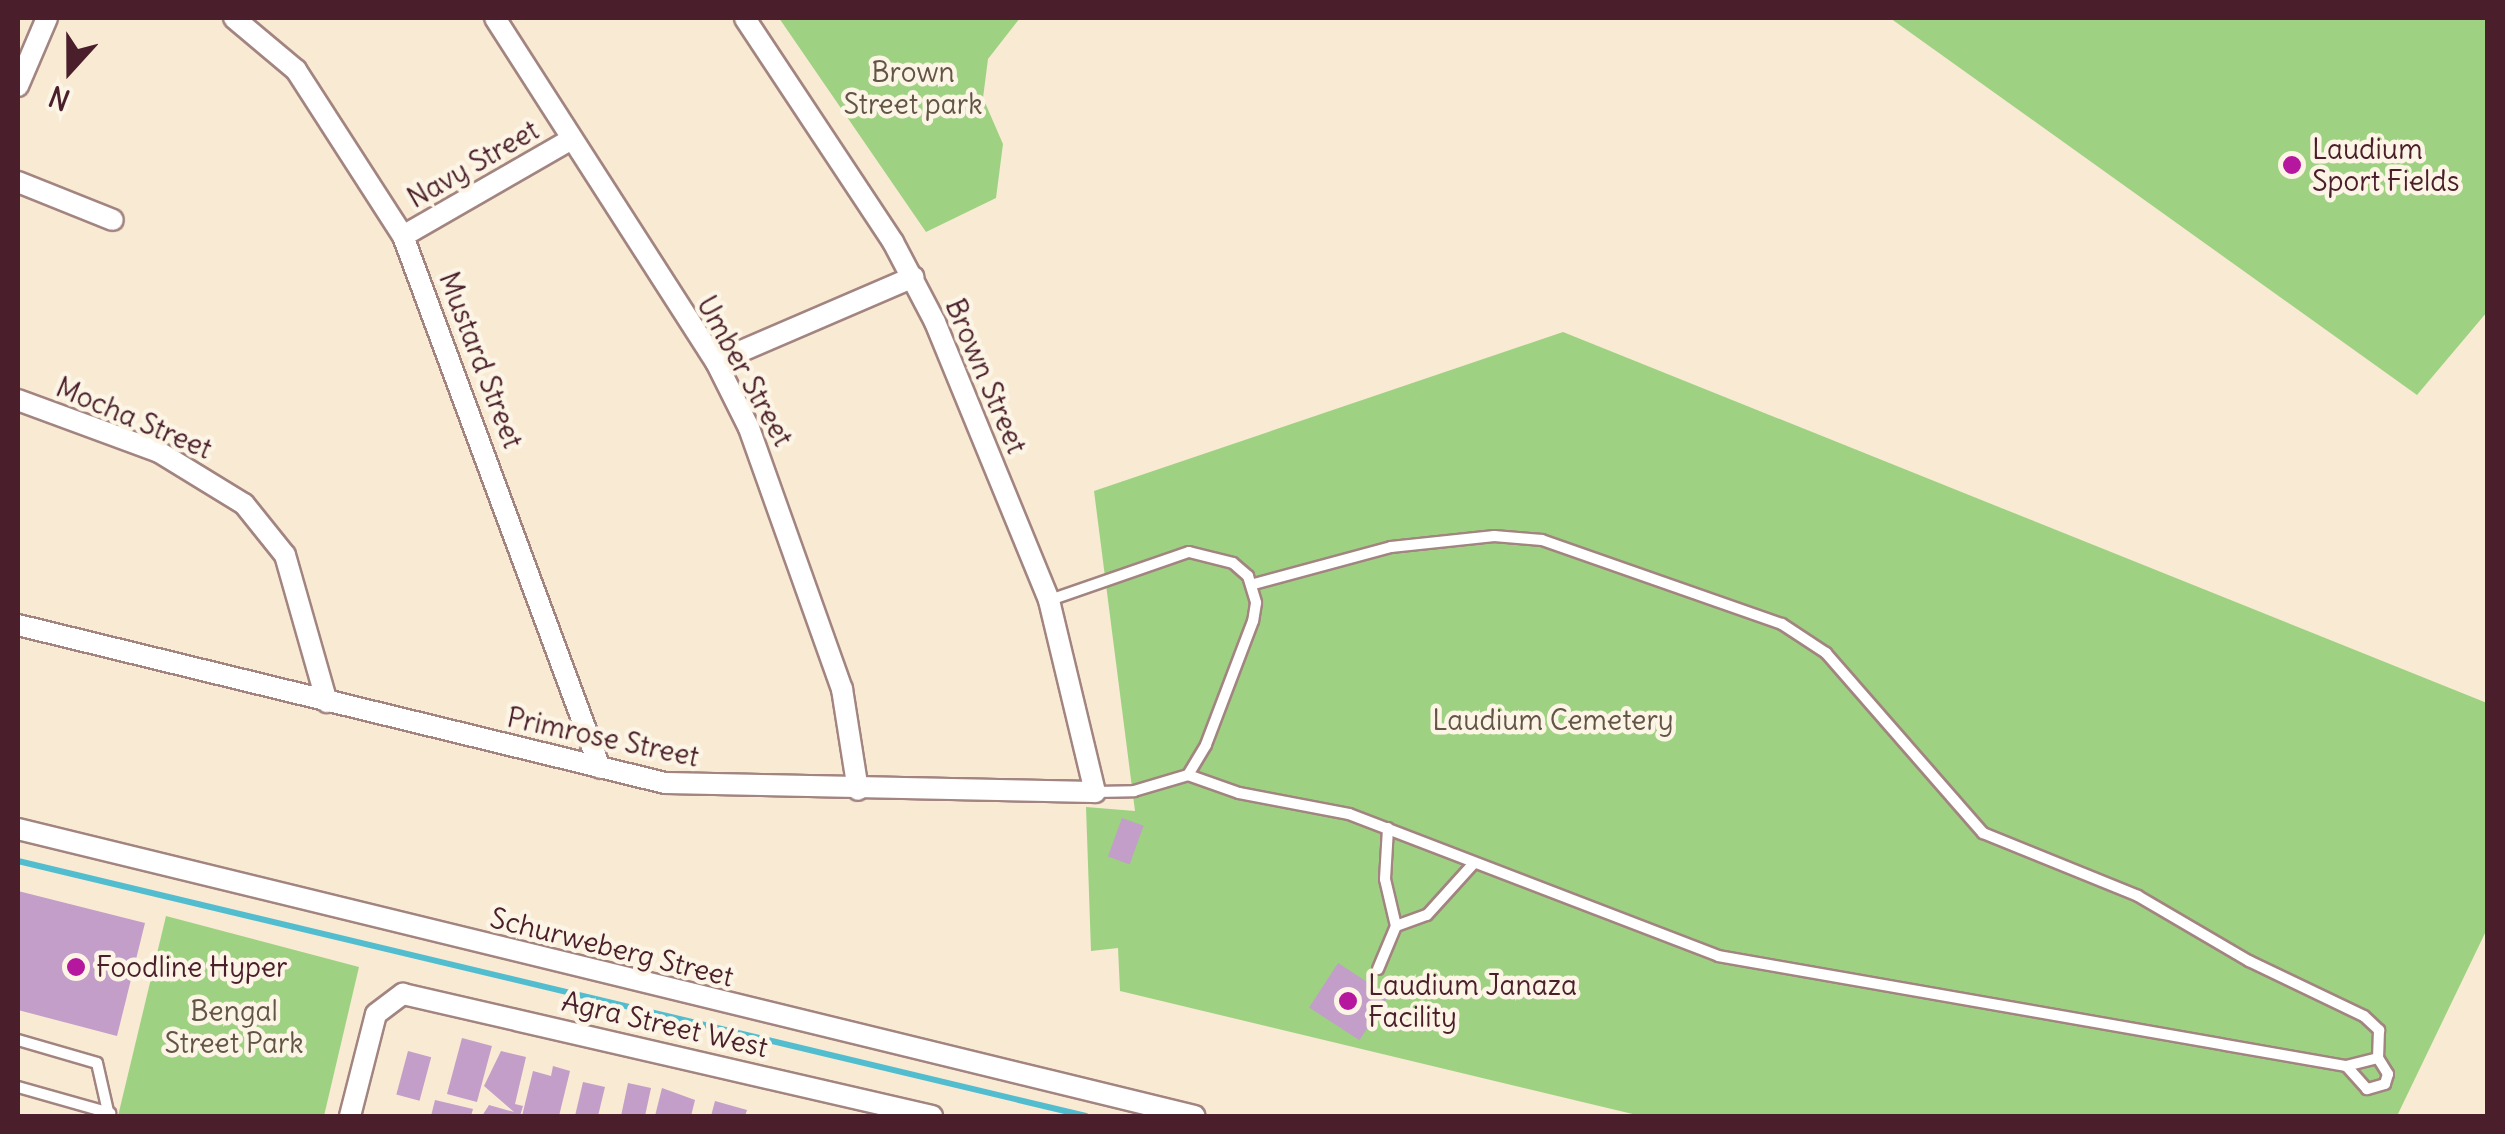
<!DOCTYPE html>
<style>
body{margin:0}
#map{position:relative;width:2505px;height:1134px;overflow:hidden;background:#f9ead4;font-family:Delius,sans-serif}
div>[style]{position:absolute}
.green>*{inset:0;background:#9ed282}
.stream>*{height:6px;margin:-3px;padding:0 3px;transform-origin:3px;border-radius:3px;background:#52bdcf}
.building>*{inset:0;background:#c29ec8;transform-origin:0 0}
.roads{filter:drop-shadow(2px 0 #a28480) drop-shadow(-2px 0 #a28480) drop-shadow(0 2px #a28480) drop-shadow(0 -2px #a28480)}
.lane>*{height:10px;margin:-5px;padding:0 5px;transform-origin:5px;border-radius:5px;background:#fff}
.street>*{height:20px;margin:-10px;padding:0 10px;transform-origin:10px;border-radius:10px;background:#fff}
.dots>*{width:28px;height:28px;translate:-50% -50%;box-sizing:border-box;border:5px solid #fcf5e5;border-radius:50%}
span{translate:-50% -50%;white-space:nowrap;text-align:center;line-height:1.15;-webkit-text-stroke:9px #fcf5e5;paint-order:stroke}
.park-label{font-size:28px;color:#635545}
.poi-label{font-size:28px;color:#4a1f2b}
.left{translate:0 -50%;text-align:left}
.street-label{font-size:28px;color:#4a1f2b}
.frame{position:absolute;inset:0;border:20px solid #4a1f2b;pointer-events:none}
.north{position:absolute;left:20px;top:20px;width:100px;height:100px;-webkit-text-stroke:8px #fcf5e5;paint-order:stroke;rotate:201deg;font-size:28px;font-weight:700;line-height:40px;text-align:center;color:#4a1f2b}
.north::after{content:'';display:block;margin:auto;width:35px;height:45px;background:#4a1f2b;clip-path:polygon(50% 0,100% 100%,50% 72%,0 100%)}
</style>
<div id="map">
<div class="green">
<i style="clip-path:polygon(779px 18px,1020px 18px,988px 59px,983px 98px,1003px 144px,996px 198px,926px 232px)"></i>
<i style="clip-path:polygon(1890px 18px,2487px 18px,2487px 312px,2417px 395px)"></i>
<i style="clip-path:polygon(1563px 332px,2487px 703px,2487px 929px,2397px 1116px,1641px 1116px,1120px 991px,1118px 948px,1091px 951px,1086px 807px,1135px 811px,1094px 491px)"></i>
<i style="clip-path:polygon(166px 916px,359px 967px,324px 1116px,118px 1116px)"></i>
</div>
<div class="stream">
<i style="left:18px;top:861px;width:1098px;rotate:13.43deg"></i>
</div>
<div class="building">
<i style="left:1122px;top:818px;width:23px;height:41px;rotate:20deg"></i>
<i style="clip-path:polygon(18px 891px,145px 923px,117px 1036px,18px 1010px)"></i>
<i style="left:1338px;top:963px;width:60px;height:53px;rotate:33deg"></i>
<i style="left:462px;top:1038px;width:31px;height:58px;rotate:15deg"></i>
<i style="left:408px;top:1051px;width:24px;height:45px;rotate:15deg"></i>
<i style="clip-path:polygon(501px 1051px,526px 1057px,515px 1104px,523px 1106px,520px 1116px,482px 1116px,489px 1105px,514px 1112px,484px 1086px)"></i>
<i style="clip-path:polygon(553px 1066px,570px 1071px,559px 1116px,522px 1116px,533px 1071px,551px 1076px)"></i>
<i style="clip-path:polygon(583px 1082px,605px 1087px,598px 1116px,575px 1116px)"></i>
<i style="clip-path:polygon(628px 1083px,651px 1088px,645px 1116px,621px 1116px)"></i>
<i style="clip-path:polygon(662px 1088px,695px 1100px,691px 1116px,655px 1116px)"></i>
<i style="clip-path:polygon(435px 1100px,473px 1109px,471px 1116px,431px 1116px)"></i>
<i style="clip-path:polygon(715px 1101px,747px 1110px,745px 1116px,711px 1116px)"></i>
</div>
<div class="roads">
<div class="lane">
<i style="left:1254px;top:584px;width:142px;rotate:-15.1deg"></i>
<i style="left:1391px;top:547px;width:104px;rotate:-6.1deg"></i>
<i style="left:1494px;top:536px;width:48px;rotate:4.8deg"></i>
<i style="left:1542px;top:540px;width:254px;rotate:19.3deg"></i>
<i style="left:1782px;top:624px;width:53px;rotate:33.4deg"></i>
<i style="left:1826px;top:653px;width:239px;rotate:48.9deg"></i>
<i style="left:1983px;top:833px;width:167px;rotate:22.1deg"></i>
<i style="left:2138px;top:896px;width:129px;rotate:30.4deg"></i>
<i style="left:2249px;top:961px;width:127px;rotate:25.6deg"></i>
<i style="left:2364px;top:1016px;width:21px;rotate:43deg"></i>
<i style="left:2379px;top:1030px;width:28px;rotate:92deg"></i>
<i style="left:1050px;top:600px;width:147px;rotate:-19.1deg"></i>
<i style="left:1189px;top:552px;width:45px;rotate:14deg"></i>
<i style="left:1233px;top:563px;width:20px;rotate:41deg"></i>
<i style="left:1248px;top:576px;width:28px;rotate:73deg"></i>
<i style="left:1256px;top:603px;width:18px;rotate:99deg"></i>
<i style="left:1253px;top:621px;width:133px;rotate:110.8deg"></i>
<i style="left:1206px;top:745px;width:35px;rotate:121deg"></i>
<i style="left:1188px;top:775px;width:54px;rotate:19.4deg"></i>
<i style="left:1239px;top:793px;width:112px;rotate:10.8deg"></i>
<i style="left:1349px;top:814px;width:395px;rotate:21deg"></i>
<i style="left:1718px;top:956px;width:638px;rotate:9.94deg"></i>
<i style="left:2346px;top:1066px;width:33px;rotate:-14deg"></i>
<i style="left:2378px;top:1058px;width:19px;rotate:58deg"></i>
<i style="left:2388px;top:1074px;width:10px;rotate:107deg"></i>
<i style="left:2385px;top:1084px;width:19px;rotate:164deg"></i>
<i style="left:2367px;top:1089px;width:31px;rotate:-132deg"></i>
<i style="left:1095px;top:792px;width:39px;rotate:-1deg"></i>
<i style="left:1134px;top:791px;width:56px;rotate:-16.5deg"></i>
<i style="left:1396px;top:926px;width:33px;rotate:-20deg"></i>
<i style="left:1427px;top:915px;width:70px;rotate:-47.9deg"></i>
<i style="left:1378px;top:969px;width:47px;rotate:-67.3deg"></i>
<i style="left:1396px;top:926px;width:48px;rotate:-103.2deg"></i>
<i style="left:1385px;top:879px;width:51px;rotate:-86.6deg"></i>
<i style="left:18px;top:1040px;width:82px;rotate:16.2deg"></i>
<i style="left:97px;top:1063px;width:54px;rotate:77.2deg"></i>
<i style="left:18px;top:1087px;width:96px;rotate:15.8deg"></i>
</div>
<div class="street">
<i style="left:234px;top:18px;width:81px;rotate:40deg"></i>
<i style="left:296px;top:70px;width:197px;rotate:57.2deg"></i>
<i style="left:403px;top:236px;width:567px;rotate:69.68deg"></i>
<i style="left:495px;top:18px;width:409px;rotate:57.3deg"></i>
<i style="left:716px;top:362px;width:74px;rotate:63.4deg"></i>
<i style="left:749px;top:428px;width:277px;rotate:70.4deg"></i>
<i style="left:842px;top:689px;width:102px;rotate:81deg"></i>
<i style="left:18px;top:86px;width:74px;rotate:-66.9deg"></i>
<i style="left:18px;top:182px;width:102px;rotate:21.8deg"></i>
<i style="left:403px;top:236px;width:193px;rotate:-29.9deg"></i>
<i style="left:716px;top:362px;width:215px;rotate:-23.3deg"></i>
<i style="left:18px;top:400px;width:150px;rotate:20.2deg"></i>
<i style="left:159px;top:452px;width:100px;rotate:31.5deg"></i>
<i style="left:244px;top:504px;width:65px;rotate:51.2deg"></i>
<i style="left:285px;top:555px;width:153px;rotate:74.1deg"></i>
<i style="left:18px;top:625px;width:666px;rotate:13.72deg"></i>
<i style="left:665px;top:783px;width:430px;rotate:1.2deg"></i>
<i style="left:1095px;top:792px;width:197px;rotate:-103.5deg"></i>
<i style="left:1049px;top:600px;width:300px;rotate:-112.3deg"></i>
<i style="left:935px;top:322px;width:90px;rotate:-117.7deg"></i>
<i style="left:893px;top:242px;width:268px;rotate:-123.5deg"></i>
<i style="left:18px;top:829px;width:1211px;rotate:13.71deg"></i>
<i style="left:350px;top:1116px;width:105px;rotate:-75.7deg"></i>
<i style="left:376px;top:1014px;width:34px;rotate:-37deg"></i>
<i style="left:403px;top:994px;width:543px;rotate:12.99deg"></i>
</div>
</div>
<div class="dots">
<i style="left:2292px;top:165px;background:#b5179e"></i>
<i style="left:76px;top:967px;background:#b5179e"></i>
<i style="left:1348px;top:1001px;background:#b5179e"></i>
</div>
<div class="park-label">
<span style="left:913px;top:88px">Brown<br>Street park</span>
<span style="left:1553px;top:720px">Laudium Cemetery</span>
<span style="left:234px;top:1027px">Bengal<br>Street Park</span>
</div>
<div class="poi-label">
<span class="left" style="left:2312px;top:165px">Laudium<br>Sport Fields</span>
<span class="left" style="left:96px;top:967px">Foodline Hyper</span>
<span class="left" style="left:1368px;top:1001px">Laudium Janaza<br>Facility</span>
</div>
<div class="street-label">
<span style="left:473px;top:164px;rotate:-30deg">Navy Street</span>
<span style="left:481px;top:360px;rotate:69deg">Mustard Street</span>
<span style="left:745px;top:371px;rotate:61deg">Umber Street</span>
<span style="left:986px;top:376px;rotate:67deg">Brown Street</span>
<span style="left:134px;top:418px;rotate:23deg">Mocha Street</span>
<span style="left:603px;top:737px;rotate:12deg">Primrose Street</span>
<span style="left:612px;top:947px;rotate:14deg">Schurweberg Street</span>
<span style="left:665px;top:1024px;rotate:13deg">Agra Street West</span>
</div>
<div class="frame"></div>
<div class="north">N</div>
</div>
